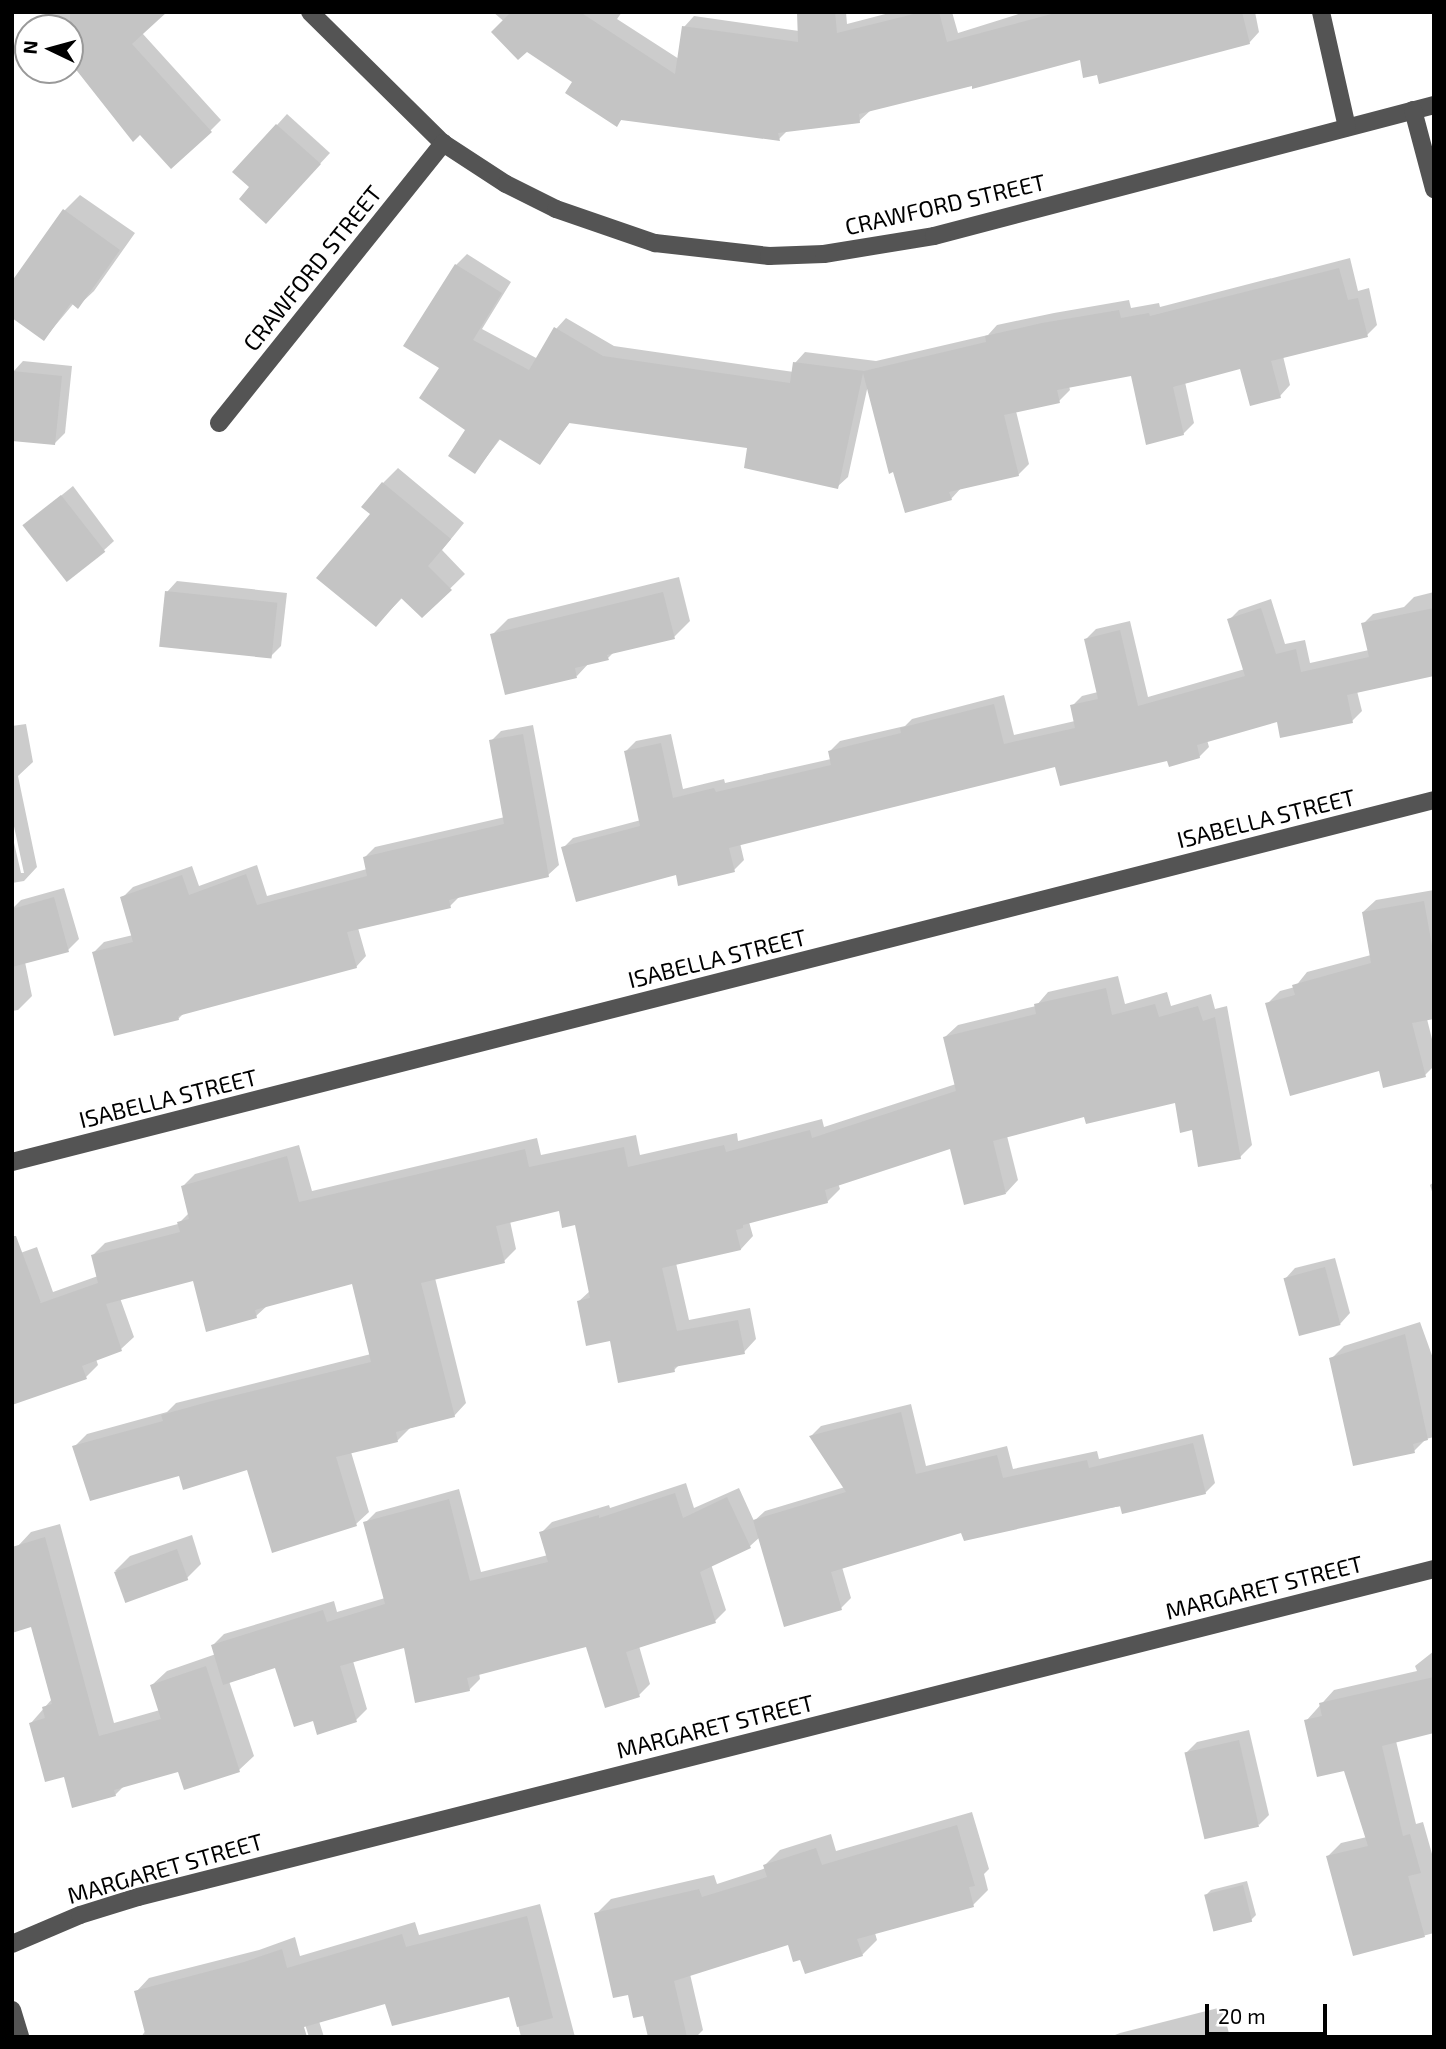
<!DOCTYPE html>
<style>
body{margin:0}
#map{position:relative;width:1446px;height:2049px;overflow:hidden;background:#fff;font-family:"Exo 2",sans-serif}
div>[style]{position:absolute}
.shadow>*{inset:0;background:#0003}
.building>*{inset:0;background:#c4c4c4;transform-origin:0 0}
.minor>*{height:18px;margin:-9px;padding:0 9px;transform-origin:9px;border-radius:9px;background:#545454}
span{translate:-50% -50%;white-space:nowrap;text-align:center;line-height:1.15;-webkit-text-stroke:5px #fff;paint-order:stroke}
.street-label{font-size:23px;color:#000}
.frame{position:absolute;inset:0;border:14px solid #000;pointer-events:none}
.north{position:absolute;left:14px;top:14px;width:70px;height:70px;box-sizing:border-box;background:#fff;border:2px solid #999;border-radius:50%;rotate:275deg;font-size:19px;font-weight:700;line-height:28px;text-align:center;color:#000}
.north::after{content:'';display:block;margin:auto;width:24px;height:32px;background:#000;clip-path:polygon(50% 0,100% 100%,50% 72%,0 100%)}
.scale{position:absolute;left:1205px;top:2004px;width:122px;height:32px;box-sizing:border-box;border:4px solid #000;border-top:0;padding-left:9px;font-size:21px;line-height:24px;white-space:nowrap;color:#000;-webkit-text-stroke:5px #fff;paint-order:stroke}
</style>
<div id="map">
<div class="shadow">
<i style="clip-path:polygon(47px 12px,123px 12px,221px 120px,210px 131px,70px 60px,70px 28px,45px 28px,39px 20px)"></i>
<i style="clip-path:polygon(493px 12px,622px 12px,617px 19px,679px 59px,684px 27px,694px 16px,799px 31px,798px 12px,846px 12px,847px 24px,893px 12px,952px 12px,958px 33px,1025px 12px,1255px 12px,1259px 32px,1249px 43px,1098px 72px,1081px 57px,871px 110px,859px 121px,788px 130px,779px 139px,623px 118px,616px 125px,575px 82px)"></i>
<i style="clip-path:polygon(287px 114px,330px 153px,276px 211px,252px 187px,277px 125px)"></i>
<i style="clip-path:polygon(80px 195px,135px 233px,94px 291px,78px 306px,74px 303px,44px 339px,64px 211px)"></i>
<i style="clip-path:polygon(467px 254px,511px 282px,482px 329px,538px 359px,556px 329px,566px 318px,614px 346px,794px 372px,795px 363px,805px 352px,876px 361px,988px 335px,997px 325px,1054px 313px,1129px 300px,1131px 308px,1159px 303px,1160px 307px,1350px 258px,1358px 291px,1369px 288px,1377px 325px,1367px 335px,1283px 356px,1290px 385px,1280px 396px,1241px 367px,1185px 382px,1194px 423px,1183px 434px,1132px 374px,1069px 386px,1070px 390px,1059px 401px,1016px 411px,1029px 464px,1018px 475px,962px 487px,951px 499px,868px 385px,848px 477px,837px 487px,749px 446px,571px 421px,539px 463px,501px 438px,475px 472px,467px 429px,442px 368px,406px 346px,456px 265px)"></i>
<i style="clip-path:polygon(23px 361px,72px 366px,65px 433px,55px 443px,13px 372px)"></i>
<i style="clip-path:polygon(398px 468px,464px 523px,442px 550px,465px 574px,422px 616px,403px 597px,376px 625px,373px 514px,383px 483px)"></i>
<i style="clip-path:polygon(73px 486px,114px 541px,103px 551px,25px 525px)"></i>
<i style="clip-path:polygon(679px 577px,690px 621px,674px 637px,614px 652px,608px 658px,590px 662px,577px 676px,492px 635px,508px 619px)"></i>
<i style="clip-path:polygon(177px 581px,287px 593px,281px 646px,270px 657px,167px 592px)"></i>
<i style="clip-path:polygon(1434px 592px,1434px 674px,1357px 691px,1362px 711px,1352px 721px,1278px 720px,1207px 740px,1209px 747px,1199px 757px,1057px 765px,740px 843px,744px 860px,734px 870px,677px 873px,563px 848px,573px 838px,641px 820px,626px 751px,636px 741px,671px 734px,683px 789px,724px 779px,725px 783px,831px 759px,830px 751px,840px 741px,905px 726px,912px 719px,1004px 695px,1014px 735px,1075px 721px,1072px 706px,1082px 696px,1098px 692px,1086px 639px,1096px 629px,1130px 621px,1148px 697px,1245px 669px,1229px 620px,1239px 610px,1271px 599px,1285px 644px,1305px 640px,1310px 663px,1369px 650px,1363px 624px,1373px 614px,1404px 607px,1414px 597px)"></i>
<i style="clip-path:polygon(26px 724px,33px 762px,18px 776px,37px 867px,24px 881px,12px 883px,12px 834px,21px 873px,24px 873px,12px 817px,12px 726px)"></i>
<i style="clip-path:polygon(533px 725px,559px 865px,548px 875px,460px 896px,450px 906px,358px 928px,366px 956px,356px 967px,185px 1012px,178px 1019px,94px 952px,104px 942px,133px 935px,122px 898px,133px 887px,192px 866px,199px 886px,257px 865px,267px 896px,367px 869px,365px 857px,375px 847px,505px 817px,491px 741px,501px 731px)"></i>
<i style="clip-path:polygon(64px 888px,79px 939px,68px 950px,25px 962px,32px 996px,18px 1010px,12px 1011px,12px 909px,21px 900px)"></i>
<i style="clip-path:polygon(1434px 890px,1434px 1017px,1427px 1019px,1434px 1047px,1434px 1066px,1425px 1075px,1381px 1069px,1267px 1004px,1280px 991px,1295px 987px,1307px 972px,1371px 955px,1363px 912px,1376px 900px)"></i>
<i style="clip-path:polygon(1118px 976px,1125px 1004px,1167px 992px,1171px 1006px,1211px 994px,1215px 1009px,1227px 1006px,1252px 1145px,1240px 1157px,1193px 1128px,1176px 1101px,1085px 1115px,1007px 1136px,1018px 1180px,1006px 1193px,952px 1146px,838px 1183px,840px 1189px,827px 1202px,749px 1222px,753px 1236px,741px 1249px,676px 1263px,689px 1320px,750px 1308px,756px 1339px,744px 1352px,680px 1364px,674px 1370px,611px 1339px,578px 1302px,591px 1290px,576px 1223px,560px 1209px,510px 1221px,516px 1249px,504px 1261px,435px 1278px,466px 1403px,454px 1416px,410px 1428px,398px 1440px,351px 1452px,369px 1512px,356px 1524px,248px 1468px,180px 1474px,74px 1447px,87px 1434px,167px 1412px,176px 1403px,371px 1354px,354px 1282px,268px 1305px,256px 1316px,194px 1279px,120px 1298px,134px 1337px,121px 1349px,96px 1359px,98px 1365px,86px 1377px,12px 1256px,37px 1247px,53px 1292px,98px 1276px,93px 1255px,105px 1243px,178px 1224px,189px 1213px,183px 1186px,195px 1174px,299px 1145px,312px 1191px,537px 1138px,541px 1155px,636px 1135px,640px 1155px,737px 1133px,738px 1141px,822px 1119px,824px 1127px,956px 1084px,945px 1037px,958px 1025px,1036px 1006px,1048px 992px)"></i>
<i style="clip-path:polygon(1434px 1182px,1434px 1198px,1430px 1185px)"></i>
<i style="clip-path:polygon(1335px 1258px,1350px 1313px,1340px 1324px,1285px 1279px,1295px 1268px)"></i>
<i style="clip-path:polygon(1420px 1322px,1434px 1361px,1434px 1437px,1426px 1439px,1414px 1451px,1331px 1359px,1344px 1346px)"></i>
<i style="clip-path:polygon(911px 1404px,926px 1466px,1007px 1446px,1013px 1469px,1097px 1451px,1099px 1459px,1203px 1434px,1215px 1483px,1205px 1493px,962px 1531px,842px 1567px,851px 1598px,841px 1608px,760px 1537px,750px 1546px,711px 1564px,726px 1610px,715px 1621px,639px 1646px,650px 1684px,639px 1695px,606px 1706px,588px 1645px,479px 1673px,480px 1679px,469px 1690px,405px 1645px,353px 1661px,367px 1709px,356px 1720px,315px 1719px,277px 1665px,229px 1681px,254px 1756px,239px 1770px,179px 1769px,125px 1785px,115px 1795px,65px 1775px,31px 1723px,52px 1699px,18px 1546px,31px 1532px,60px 1524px,114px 1723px,160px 1710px,152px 1685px,167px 1671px,216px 1654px,213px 1645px,224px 1634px,334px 1601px,337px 1612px,385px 1598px,365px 1523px,376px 1512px,459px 1489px,481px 1572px,548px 1555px,541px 1533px,552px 1522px,609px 1505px,610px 1508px,686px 1483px,694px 1508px,739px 1488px,754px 1521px,765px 1511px,845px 1487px,811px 1436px,821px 1426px)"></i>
<i style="clip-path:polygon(192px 1535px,201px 1564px,187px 1578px,115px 1571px,130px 1556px)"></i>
<i style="clip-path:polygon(1434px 1651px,1434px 1731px,1396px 1741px,1416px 1824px,1423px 1822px,1434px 1861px,1434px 1933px,1354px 1954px,1328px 1856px,1341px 1843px,1367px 1837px,1346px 1769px,1306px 1721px,1334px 1690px,1417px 1671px,1415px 1666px)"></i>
<i style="clip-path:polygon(1249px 1730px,1269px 1815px,1259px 1825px,1186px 1753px,1197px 1742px)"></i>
<i style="clip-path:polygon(972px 1812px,989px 1869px,984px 1874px,988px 1890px,973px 1905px,875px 1933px,877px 1940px,862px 1955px,802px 1958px,789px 1943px,690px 1974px,703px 2030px,696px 2037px,650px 2037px,645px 2014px,629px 1993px,596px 1914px,611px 1899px,714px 1875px,717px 1884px,766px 1868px,765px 1865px,780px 1850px,831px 1834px,836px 1851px)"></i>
<i style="clip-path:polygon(1247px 1881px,1256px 1915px,1251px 1920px,1206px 1895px,1211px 1890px)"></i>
<i style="clip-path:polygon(540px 1904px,575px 2037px,521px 2037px,511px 1995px,386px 2002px,319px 2021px,324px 2037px,309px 2037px,303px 2018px,300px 2019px,305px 2037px,141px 2037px,146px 2030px,136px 1992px,149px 1978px,259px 1950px,295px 1937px,300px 1956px,415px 1922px,419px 1935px)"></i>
<i style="clip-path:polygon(1222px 2007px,1230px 2037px,1110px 2037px,1120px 2033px)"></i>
</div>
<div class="building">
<i style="clip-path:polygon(70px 12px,167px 12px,132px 44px,212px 132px,171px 169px,140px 135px,133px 142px,70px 62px)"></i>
<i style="clip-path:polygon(511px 12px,580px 12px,675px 74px,682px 26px,798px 42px,797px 12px,835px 12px,837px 33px,922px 12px,939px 12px,947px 42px,1059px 12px,1242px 12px,1250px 44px,1099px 84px,1097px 75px,1083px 78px,1080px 60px,972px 89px,972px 86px,859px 114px,860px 123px,778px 133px,780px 141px,621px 120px,617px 127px,565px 93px,572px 82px,527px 52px,518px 60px,491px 32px)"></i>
<i style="clip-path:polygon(276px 124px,321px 164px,266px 224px,239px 199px,249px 187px,232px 172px)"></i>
<i style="clip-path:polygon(63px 209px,120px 250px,78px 309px,71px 303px,44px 341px,12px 318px,12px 281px)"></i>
<i style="clip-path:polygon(455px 264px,502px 293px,473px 340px,529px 370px,554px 327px,603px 356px,790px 383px,793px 362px,864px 371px,986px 342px,985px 336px,1042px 323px,1119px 310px,1121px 318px,1149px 313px,1150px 316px,1339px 268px,1348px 300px,1358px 298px,1368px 337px,1271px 361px,1281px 398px,1250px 406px,1240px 369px,1173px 387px,1184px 435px,1146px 445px,1131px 376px,1057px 390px,1060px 403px,1004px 415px,1019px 476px,949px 492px,952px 500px,905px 513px,893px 472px,889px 474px,863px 373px,838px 489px,744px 468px,747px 448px,569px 423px,540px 465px,499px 439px,475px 474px,448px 456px,465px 430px,419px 398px,439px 368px,403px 346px)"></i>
<i style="clip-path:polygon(12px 371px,62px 376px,55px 445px,12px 441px)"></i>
<i style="clip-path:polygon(382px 482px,451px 539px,428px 566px,452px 590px,422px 618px,401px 598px,376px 627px,316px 578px,370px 514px,361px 507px)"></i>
<i style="left:61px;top:495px;width:72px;height:49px;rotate:52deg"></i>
<i style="left:165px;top:591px;width:113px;height:56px;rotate:6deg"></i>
<i style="clip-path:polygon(663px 592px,675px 639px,607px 655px,609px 660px,575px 668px,577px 678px,505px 695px,490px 634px)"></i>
<i style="clip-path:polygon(1261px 608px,1276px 654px,1296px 649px,1301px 672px,1369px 657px,1361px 623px,1434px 608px,1434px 676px,1347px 695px,1353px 723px,1280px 738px,1277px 722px,1197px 745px,1200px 758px,1169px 767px,1167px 761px,1060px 786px,1055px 767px,729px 848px,735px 872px,678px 886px,676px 875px,576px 902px,561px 847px,640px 826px,624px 751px,661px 743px,673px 798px,714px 788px,716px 792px,831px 765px,828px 751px,901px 733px,900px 728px,994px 704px,1004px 744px,1075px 728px,1070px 705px,1098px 699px,1084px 639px,1120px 630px,1138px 706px,1245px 676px,1227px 619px)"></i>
<i style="clip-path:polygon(523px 734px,549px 877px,449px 900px,451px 908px,347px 932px,357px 968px,178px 1016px,179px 1020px,114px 1036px,92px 952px,133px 942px,120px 897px,182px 875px,189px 895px,246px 874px,257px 905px,367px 876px,363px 857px,504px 824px,489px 740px)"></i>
<i style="clip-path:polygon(54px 897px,69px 952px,12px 967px,12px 909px)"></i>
<i style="clip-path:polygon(1424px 901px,1434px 957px,1434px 1019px,1412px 1023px,1426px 1077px,1383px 1088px,1379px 1071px,1290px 1096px,1265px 1003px,1295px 995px,1292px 985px,1371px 963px,1362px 912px)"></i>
<i style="clip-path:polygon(1106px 988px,1112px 1015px,1155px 1004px,1159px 1017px,1198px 1006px,1203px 1021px,1215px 1017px,1241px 1159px,1198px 1167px,1192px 1130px,1180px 1133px,1175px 1103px,1086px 1124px,1084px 1117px,993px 1141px,1006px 1194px,964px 1205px,950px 1149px,825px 1190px,828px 1203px,743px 1225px,743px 1228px,736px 1230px,741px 1250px,662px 1268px,677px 1331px,738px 1320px,745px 1354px,674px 1367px,675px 1372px,618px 1383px,610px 1341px,586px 1346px,577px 1301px,590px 1298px,575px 1225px,562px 1228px,559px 1211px,496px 1226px,505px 1263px,421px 1283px,455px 1417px,396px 1432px,398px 1442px,336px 1457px,357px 1526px,272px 1553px,247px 1470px,183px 1490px,179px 1476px,90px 1501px,72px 1446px,163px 1421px,161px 1415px,208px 1402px,371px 1362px,352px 1284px,255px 1310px,257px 1318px,206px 1332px,193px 1281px,106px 1304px,122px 1351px,82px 1366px,87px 1379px,12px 1405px,12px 1236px,16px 1236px,41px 1303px,98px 1283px,91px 1255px,180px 1232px,177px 1222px,189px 1219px,181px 1186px,287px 1156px,299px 1202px,525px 1149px,529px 1167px,624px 1147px,628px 1167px,724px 1145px,726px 1152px,810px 1130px,812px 1138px,956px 1091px,943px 1037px,1036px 1014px,1034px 1004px)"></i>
<i style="left:1325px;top:1267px;width:60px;height:43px;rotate:75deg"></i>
<i style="clip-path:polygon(1405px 1334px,1428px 1440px,1413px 1444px,1415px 1453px,1353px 1466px,1329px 1358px)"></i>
<i style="clip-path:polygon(901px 1412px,916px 1474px,997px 1455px,1003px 1478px,1087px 1460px,1089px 1468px,1193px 1443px,1206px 1494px,1122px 1514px,1120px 1506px,964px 1541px,961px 1533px,831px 1572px,842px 1610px,784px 1627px,753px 1520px,846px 1492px,809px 1436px)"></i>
<i style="clip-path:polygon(675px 1493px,683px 1518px,727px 1497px,751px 1548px,700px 1572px,716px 1623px,626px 1652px,640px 1697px,605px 1708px,586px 1647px,467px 1678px,470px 1691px,415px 1703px,404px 1648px,340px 1666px,357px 1722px,317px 1735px,313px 1721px,294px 1727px,275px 1668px,223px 1685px,211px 1645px,323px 1610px,327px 1622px,385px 1604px,363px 1522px,449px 1499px,470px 1581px,548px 1562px,539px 1532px,599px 1515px,599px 1518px)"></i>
<i style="clip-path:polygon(45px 1537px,99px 1736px,161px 1719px,150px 1685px,206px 1666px,240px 1772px,184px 1790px,178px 1772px,114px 1790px,116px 1796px,72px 1808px,64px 1777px,45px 1782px,29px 1723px,45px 1718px,42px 1707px,52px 1704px,31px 1627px,12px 1633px,12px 1547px)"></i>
<i style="left:177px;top:1549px;width:33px;height:67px;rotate:70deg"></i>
<i style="clip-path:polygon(1434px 1677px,1434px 1733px,1382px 1746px,1403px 1836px,1410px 1834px,1421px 1873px,1408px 1876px,1425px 1937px,1353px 1956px,1326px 1856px,1368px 1846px,1344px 1771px,1317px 1777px,1304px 1720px,1322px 1716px,1319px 1703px)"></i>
<i style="left:1239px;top:1740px;width:89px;height:56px;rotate:77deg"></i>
<i style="clip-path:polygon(957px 1825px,975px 1886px,969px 1887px,974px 1907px,857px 1939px,863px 1956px,805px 1974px,800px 1960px,793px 1962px,788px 1945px,674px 1981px,687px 2037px,648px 2037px,643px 2016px,633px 2018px,628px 1995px,613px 1998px,594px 1913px,699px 1889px,702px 1897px,767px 1877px,763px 1865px,816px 1848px,822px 1865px)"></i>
<i style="left:1243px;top:1885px;width:38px;height:40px;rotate:76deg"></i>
<i style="clip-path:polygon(527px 1916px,553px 2018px,517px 2027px,509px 1997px,392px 2026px,385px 2004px,304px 2027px,307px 2037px,146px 2037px,134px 1991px,244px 1962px,282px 1949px,287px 1968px,402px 1934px,406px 1947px)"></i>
</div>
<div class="minor">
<i style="left:310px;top:12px;width:187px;rotate:44.6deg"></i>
<i style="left:443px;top:143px;width:75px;rotate:33.1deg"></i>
<i style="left:506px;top:184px;width:56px;rotate:26.6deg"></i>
<i style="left:556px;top:209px;width:105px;rotate:19deg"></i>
<i style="left:655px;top:243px;width:115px;rotate:6.5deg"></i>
<i style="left:769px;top:256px;width:55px;rotate:-2.1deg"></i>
<i style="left:824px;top:254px;width:111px;rotate:-9.3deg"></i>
<i style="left:934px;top:236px;width:517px;rotate:-14.68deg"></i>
<i style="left:1321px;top:12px;width:118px;rotate:77.3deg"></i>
<i style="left:1413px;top:110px;width:82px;rotate:75.1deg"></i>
<i style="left:219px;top:423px;width:359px;rotate:-51.3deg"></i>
<i style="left:12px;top:1162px;width:1467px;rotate:-14.28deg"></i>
<i style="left:12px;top:1944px;width:74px;rotate:-23.1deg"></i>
<i style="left:80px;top:1915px;width:61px;rotate:-17.2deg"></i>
<i style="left:138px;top:1897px;width:1337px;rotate:-14.2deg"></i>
<i style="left:12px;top:2010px;width:28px;rotate:73deg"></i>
</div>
<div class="street-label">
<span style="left:945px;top:204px;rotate:-13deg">CRAWFORD STREET</span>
<span style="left:312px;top:268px;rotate:-51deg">CRAWFORD STREET</span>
<span style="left:1266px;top:818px;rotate:-14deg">ISABELLA STREET</span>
<span style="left:717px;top:958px;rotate:-14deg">ISABELLA STREET</span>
<span style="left:168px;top:1098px;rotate:-14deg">ISABELLA STREET</span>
<span style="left:1264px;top:1587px;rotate:-14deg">MARGARET STREET</span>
<span style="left:715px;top:1726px;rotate:-14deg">MARGARET STREET</span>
<span style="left:165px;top:1868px;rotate:-16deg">MARGARET STREET</span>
</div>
<div class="frame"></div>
<div class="north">N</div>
<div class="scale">20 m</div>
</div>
